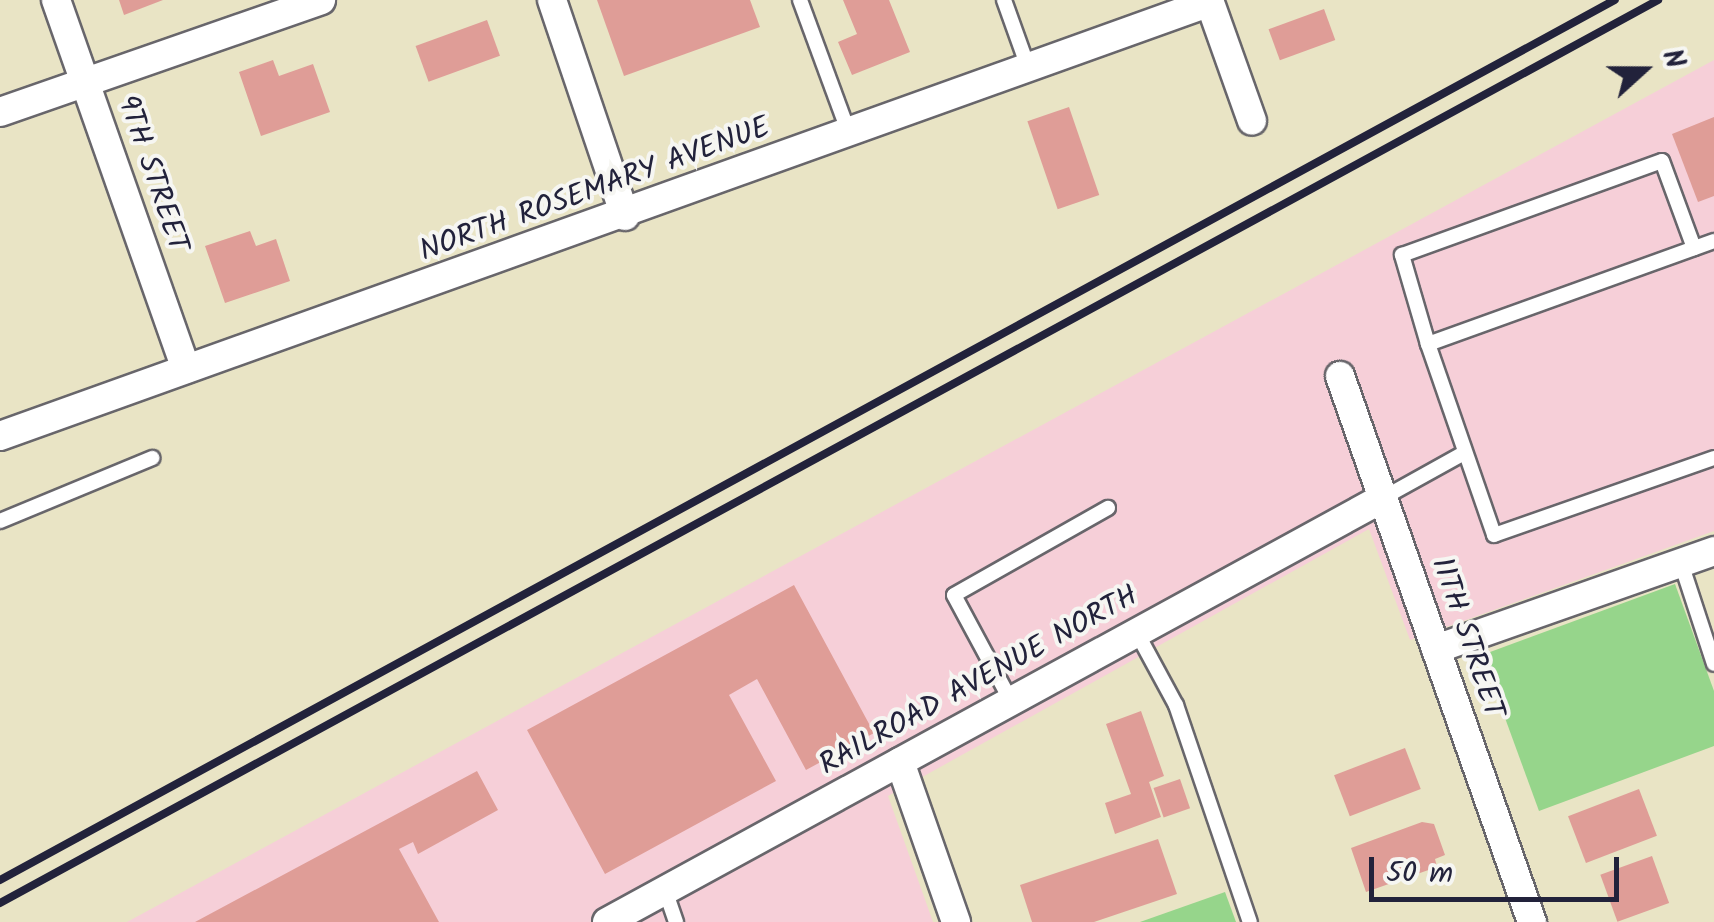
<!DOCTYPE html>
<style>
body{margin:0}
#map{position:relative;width:1714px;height:922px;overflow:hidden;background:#e9e4c5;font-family:Kalam,sans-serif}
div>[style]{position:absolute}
.built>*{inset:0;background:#f6cfd8}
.green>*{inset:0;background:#96d58b}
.building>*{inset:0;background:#df9d97;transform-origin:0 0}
.roads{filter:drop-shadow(2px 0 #68666b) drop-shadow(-2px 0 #68666b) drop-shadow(0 2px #68666b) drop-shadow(0 -2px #68666b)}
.lane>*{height:14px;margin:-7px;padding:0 7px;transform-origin:7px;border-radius:7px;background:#fff}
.street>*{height:28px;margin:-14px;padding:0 14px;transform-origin:14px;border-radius:14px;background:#fff}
.rail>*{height:8px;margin:-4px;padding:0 4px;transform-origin:4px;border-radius:4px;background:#22223b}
span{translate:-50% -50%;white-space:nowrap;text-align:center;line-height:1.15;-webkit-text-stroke:8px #f6f6f2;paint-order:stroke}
.street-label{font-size:30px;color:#22223b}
.north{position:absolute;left:1594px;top:20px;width:100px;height:100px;-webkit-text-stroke:8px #f6f6f2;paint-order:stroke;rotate:69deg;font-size:28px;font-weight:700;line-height:40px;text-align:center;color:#22223b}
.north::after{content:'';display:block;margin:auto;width:35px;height:45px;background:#22223b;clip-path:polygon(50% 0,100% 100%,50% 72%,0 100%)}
.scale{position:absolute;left:1369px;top:857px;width:250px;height:45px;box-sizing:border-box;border:5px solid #22223b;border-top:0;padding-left:12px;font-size:30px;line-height:35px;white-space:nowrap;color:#22223b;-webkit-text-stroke:8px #f6f6f2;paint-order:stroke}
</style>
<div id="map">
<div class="built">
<i style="clip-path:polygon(1714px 60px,1714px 531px,1410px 640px,1369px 529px,888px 796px,933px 922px,127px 922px)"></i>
</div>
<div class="green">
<i style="clip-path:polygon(1675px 584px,1714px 691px,1714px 746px,1539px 811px,1482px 655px)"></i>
<i style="clip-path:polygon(1225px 892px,1236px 922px,1140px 922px)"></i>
</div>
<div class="building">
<i style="clip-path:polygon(119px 0,163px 0,124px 15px)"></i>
<i style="clip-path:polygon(597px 0,750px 0,760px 27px,624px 76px)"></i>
<i style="clip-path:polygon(843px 0,889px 0,910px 52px,852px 75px,838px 42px,857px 34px)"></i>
<i style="left:1324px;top:9px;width:33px;height:59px;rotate:70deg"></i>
<i style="left:487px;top:20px;width:38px;height:76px;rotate:70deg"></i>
<i style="clip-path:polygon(273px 60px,279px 76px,313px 64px,330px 112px,261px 136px,239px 72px)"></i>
<i style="left:1069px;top:107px;width:93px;height:44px;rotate:71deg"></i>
<i style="clip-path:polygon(1714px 117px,1714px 196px,1698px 202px,1672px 134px)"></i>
<i style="clip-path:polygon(250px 231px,256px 246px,276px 239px,290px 281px,225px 303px,205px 246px)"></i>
<i style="clip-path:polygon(794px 585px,874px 733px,806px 770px,757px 679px,729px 695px,776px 781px,605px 874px,527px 730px)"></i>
<i style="clip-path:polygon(1141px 711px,1164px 776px,1149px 782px,1161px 817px,1115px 834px,1105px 803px,1131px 794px,1106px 724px)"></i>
<i style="left:1405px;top:748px;width:44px;height:76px;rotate:69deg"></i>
<i style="clip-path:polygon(477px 771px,498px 810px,418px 854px,413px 842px,399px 849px,439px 922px,195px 922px)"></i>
<i style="left:1180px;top:779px;width:31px;height:28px;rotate:71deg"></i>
<i style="left:1639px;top:789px;width:50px;height:76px;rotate:69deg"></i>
<i style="clip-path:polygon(1422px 822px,1434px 824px,1445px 855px,1435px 859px,1437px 867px,1366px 892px,1351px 848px)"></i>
<i style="clip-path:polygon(1158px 839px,1177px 894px,1094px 922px,1032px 922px,1020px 885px)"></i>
<i style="left:1652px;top:856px;width:50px;height:55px;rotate:70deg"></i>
</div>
<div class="roads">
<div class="lane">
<i style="left:800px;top:0;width:142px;rotate:69.8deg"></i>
<i style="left:1004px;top:0;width:71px;rotate:70.3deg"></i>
<i style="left:1714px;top:241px;width:304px;rotate:160.2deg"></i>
<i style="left:1428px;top:344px;width:202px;rotate:70.9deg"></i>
<i style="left:1494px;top:535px;width:233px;rotate:-19.3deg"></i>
<i style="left:1428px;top:344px;width:93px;rotate:-106.3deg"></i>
<i style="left:1402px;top:255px;width:276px;rotate:-19.9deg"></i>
<i style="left:1662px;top:161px;width:93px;rotate:69.8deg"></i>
<i style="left:1383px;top:498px;width:93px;rotate:-29.1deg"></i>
<i style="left:0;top:521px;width:165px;rotate:-22.5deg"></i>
<i style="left:1681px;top:563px;width:106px;rotate:71.9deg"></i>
<i style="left:1137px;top:633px;width:82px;rotate:61.6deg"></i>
<i style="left:1176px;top:705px;width:229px;rotate:71.2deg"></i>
<i style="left:1011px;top:701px;width:120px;rotate:-118.3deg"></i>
<i style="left:954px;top:595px;width:177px;rotate:-29.5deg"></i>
<i style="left:665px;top:890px;width:34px;rotate:71deg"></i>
</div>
<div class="street">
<i style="left:56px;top:0;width:391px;rotate:70.6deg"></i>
<i style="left:552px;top:0;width:228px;rotate:71.3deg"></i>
<i style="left:1209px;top:0;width:128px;rotate:70.4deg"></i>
<i style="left:0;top:112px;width:340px;rotate:-19.2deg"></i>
<i style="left:1340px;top:376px;width:579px;rotate:70.63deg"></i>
<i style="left:0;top:436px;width:1285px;rotate:-19.73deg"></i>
<i style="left:1436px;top:649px;width:295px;rotate:-19.4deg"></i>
<i style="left:900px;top:762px;width:170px;rotate:70.7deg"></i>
<i style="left:607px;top:922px;width:884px;rotate:-28.65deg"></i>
</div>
</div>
<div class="rail">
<i style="left:0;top:880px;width:1839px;rotate:-28.59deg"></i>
<i style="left:0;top:903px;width:1888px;rotate:-28.57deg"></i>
</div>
<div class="street-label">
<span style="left:152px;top:174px;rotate:71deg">9TH STREET</span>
<span style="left:595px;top:190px;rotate:-20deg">NORTH ROSEMARY AVENUE</span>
<span style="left:1467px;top:638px;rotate:71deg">11TH STREET</span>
<span style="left:979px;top:681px;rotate:-29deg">RAILROAD AVENUE NORTH</span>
</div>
<div class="north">N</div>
<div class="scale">50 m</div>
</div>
